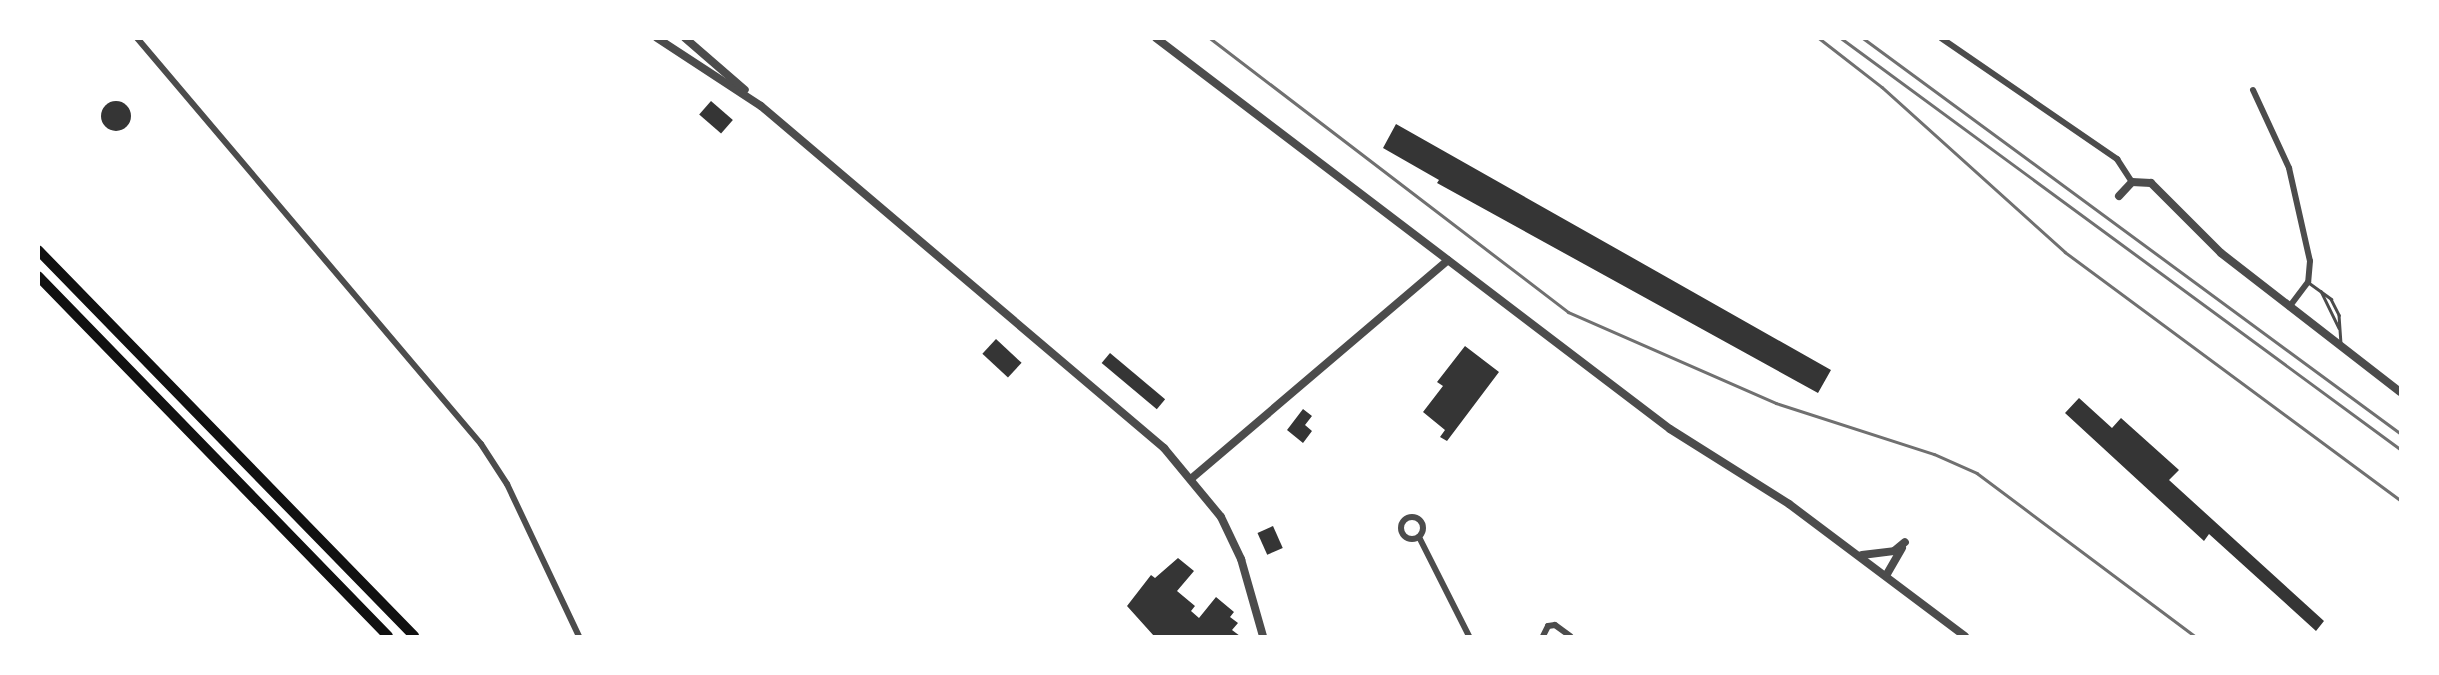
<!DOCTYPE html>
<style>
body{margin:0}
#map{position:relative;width:2439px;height:675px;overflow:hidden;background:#fff;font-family:"Golos Text",sans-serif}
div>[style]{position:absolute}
.building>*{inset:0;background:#353535;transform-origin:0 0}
.round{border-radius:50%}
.service>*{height:2.5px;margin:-1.25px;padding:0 1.25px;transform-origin:1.25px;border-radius:1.25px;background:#4c4c4c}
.minor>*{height:6px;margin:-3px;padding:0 3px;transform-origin:3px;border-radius:3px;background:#4c4c4c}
.minor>.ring{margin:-3px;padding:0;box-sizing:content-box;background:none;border:6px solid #4c4c4c;border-radius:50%}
.tertiary>*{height:8px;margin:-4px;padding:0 4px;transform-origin:4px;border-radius:4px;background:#4c4c4c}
.motorway>*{height:10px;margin:-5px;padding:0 5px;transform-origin:5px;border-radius:5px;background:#111}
.rail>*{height:2.5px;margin:-1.25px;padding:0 1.25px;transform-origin:1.25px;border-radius:1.25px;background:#707070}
span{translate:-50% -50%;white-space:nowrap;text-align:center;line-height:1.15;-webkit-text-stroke:5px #fff;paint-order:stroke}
.frame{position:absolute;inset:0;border:40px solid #fff;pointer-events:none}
</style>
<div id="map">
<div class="building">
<i style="left:711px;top:101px;width:29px;height:18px;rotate:41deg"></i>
<i class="round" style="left:101px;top:101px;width:30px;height:30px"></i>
<i style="clip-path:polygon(1396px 124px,1831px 370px,1818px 393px,1437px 183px,1439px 180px,1383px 148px)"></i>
<i style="left:996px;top:339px;width:35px;height:20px;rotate:43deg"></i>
<i style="clip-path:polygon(1465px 346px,1499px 372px,1447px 441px,1440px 437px,1445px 430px,1423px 412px,1443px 386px,1437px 382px)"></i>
<i style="left:1110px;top:353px;width:72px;height:13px;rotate:40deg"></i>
<i style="clip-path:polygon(2079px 398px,2112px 428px,2121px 418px,2179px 470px,2169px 480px,2324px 621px,2316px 631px,2209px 534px,2204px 541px,2065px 413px)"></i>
<i style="clip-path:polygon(1303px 409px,1312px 416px,1305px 425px,1312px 431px,1303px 443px,1287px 430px)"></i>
<i style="left:1273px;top:526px;width:24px;height:17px;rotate:66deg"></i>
<i style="clip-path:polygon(1178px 558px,1194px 571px,1177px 591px,1195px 606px,1191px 611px,1199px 618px,1216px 597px,1234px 612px,1230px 617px,1238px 623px,1232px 630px,1240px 636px,1154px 636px,1127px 606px,1151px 575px,1155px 578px)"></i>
</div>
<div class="service">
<i style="left:2308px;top:282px;width:29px;rotate:36deg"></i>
<i style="left:2331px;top:299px;width:18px;rotate:63deg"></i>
<i style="left:2339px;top:315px;width:27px;rotate:86deg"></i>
<i style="left:2321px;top:291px;width:41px;rotate:64.1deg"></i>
</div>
<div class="minor">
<i style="left:137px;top:38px;width:532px;rotate:49.73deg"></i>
<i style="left:481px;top:444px;width:48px;rotate:57deg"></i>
<i style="left:507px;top:484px;width:168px;rotate:64.7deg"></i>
<i style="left:1941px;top:38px;width:214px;rotate:34.5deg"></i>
<i style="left:2117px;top:159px;width:27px;rotate:57deg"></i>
<i style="left:2253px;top:90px;width:86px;rotate:65.2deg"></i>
<i style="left:2289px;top:168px;width:95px;rotate:77.3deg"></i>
<i style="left:2310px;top:261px;width:21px;rotate:95deg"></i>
<i style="left:2308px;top:282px;width:31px;rotate:127deg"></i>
<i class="ring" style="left:1401px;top:517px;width:16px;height:16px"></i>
<i style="left:1419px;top:537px;width:111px;rotate:63.2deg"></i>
<i style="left:1543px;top:636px;width:11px;rotate:-63deg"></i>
<i style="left:1548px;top:626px;width:7px;rotate:-8deg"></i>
<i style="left:1555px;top:625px;width:19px;rotate:36deg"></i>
</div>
<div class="tertiary">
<i style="left:657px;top:38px;width:124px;rotate:33.2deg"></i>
<i style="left:761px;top:106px;width:529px;rotate:40.32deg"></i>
<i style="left:1164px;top:448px;width:89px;rotate:50.4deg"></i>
<i style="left:1221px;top:517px;width:47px;rotate:64.5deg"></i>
<i style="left:1241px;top:559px;width:80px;rotate:74.1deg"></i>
<i style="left:685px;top:38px;width:79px;rotate:40.9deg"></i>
<i style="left:1156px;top:38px;width:646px;rotate:37.26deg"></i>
<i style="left:1670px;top:429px;width:141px;rotate:32.2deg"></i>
<i style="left:1789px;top:504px;width:220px;rotate:36.9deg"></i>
<i style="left:2119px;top:196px;width:19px;rotate:-47deg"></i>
<i style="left:2132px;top:182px;width:19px;rotate:3deg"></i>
<i style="left:2151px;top:183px;width:99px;rotate:45deg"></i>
<i style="left:2221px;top:253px;width:227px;rotate:37.8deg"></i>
<i style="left:1192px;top:478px;width:336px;rotate:-40.4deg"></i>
<i style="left:1862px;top:555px;width:32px;rotate:-7deg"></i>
<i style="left:1894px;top:551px;width:14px;rotate:-39deg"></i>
<i style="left:1887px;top:574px;width:30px;rotate:-60deg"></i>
</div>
<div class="motorway">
<i style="left:38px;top:250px;width:539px;rotate:45.75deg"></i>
<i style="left:38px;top:276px;width:502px;rotate:45.81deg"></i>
</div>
<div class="rail">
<i style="left:1210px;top:38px;width:451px;rotate:37.4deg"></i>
<i style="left:1568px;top:312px;width:227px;rotate:23.6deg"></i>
<i style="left:1776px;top:403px;width:166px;rotate:17.9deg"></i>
<i style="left:1934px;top:454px;width:47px;rotate:23.8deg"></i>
<i style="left:1977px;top:473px;width:272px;rotate:36.8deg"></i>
<i style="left:1819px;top:38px;width:80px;rotate:37.9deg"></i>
<i style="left:1882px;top:87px;width:246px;rotate:42deg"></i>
<i style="left:2065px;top:252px;width:417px;rotate:36.5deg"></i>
<i style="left:1841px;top:38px;width:694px;rotate:36.32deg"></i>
<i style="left:1863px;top:38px;width:667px;rotate:36.34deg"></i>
</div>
<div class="frame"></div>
</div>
